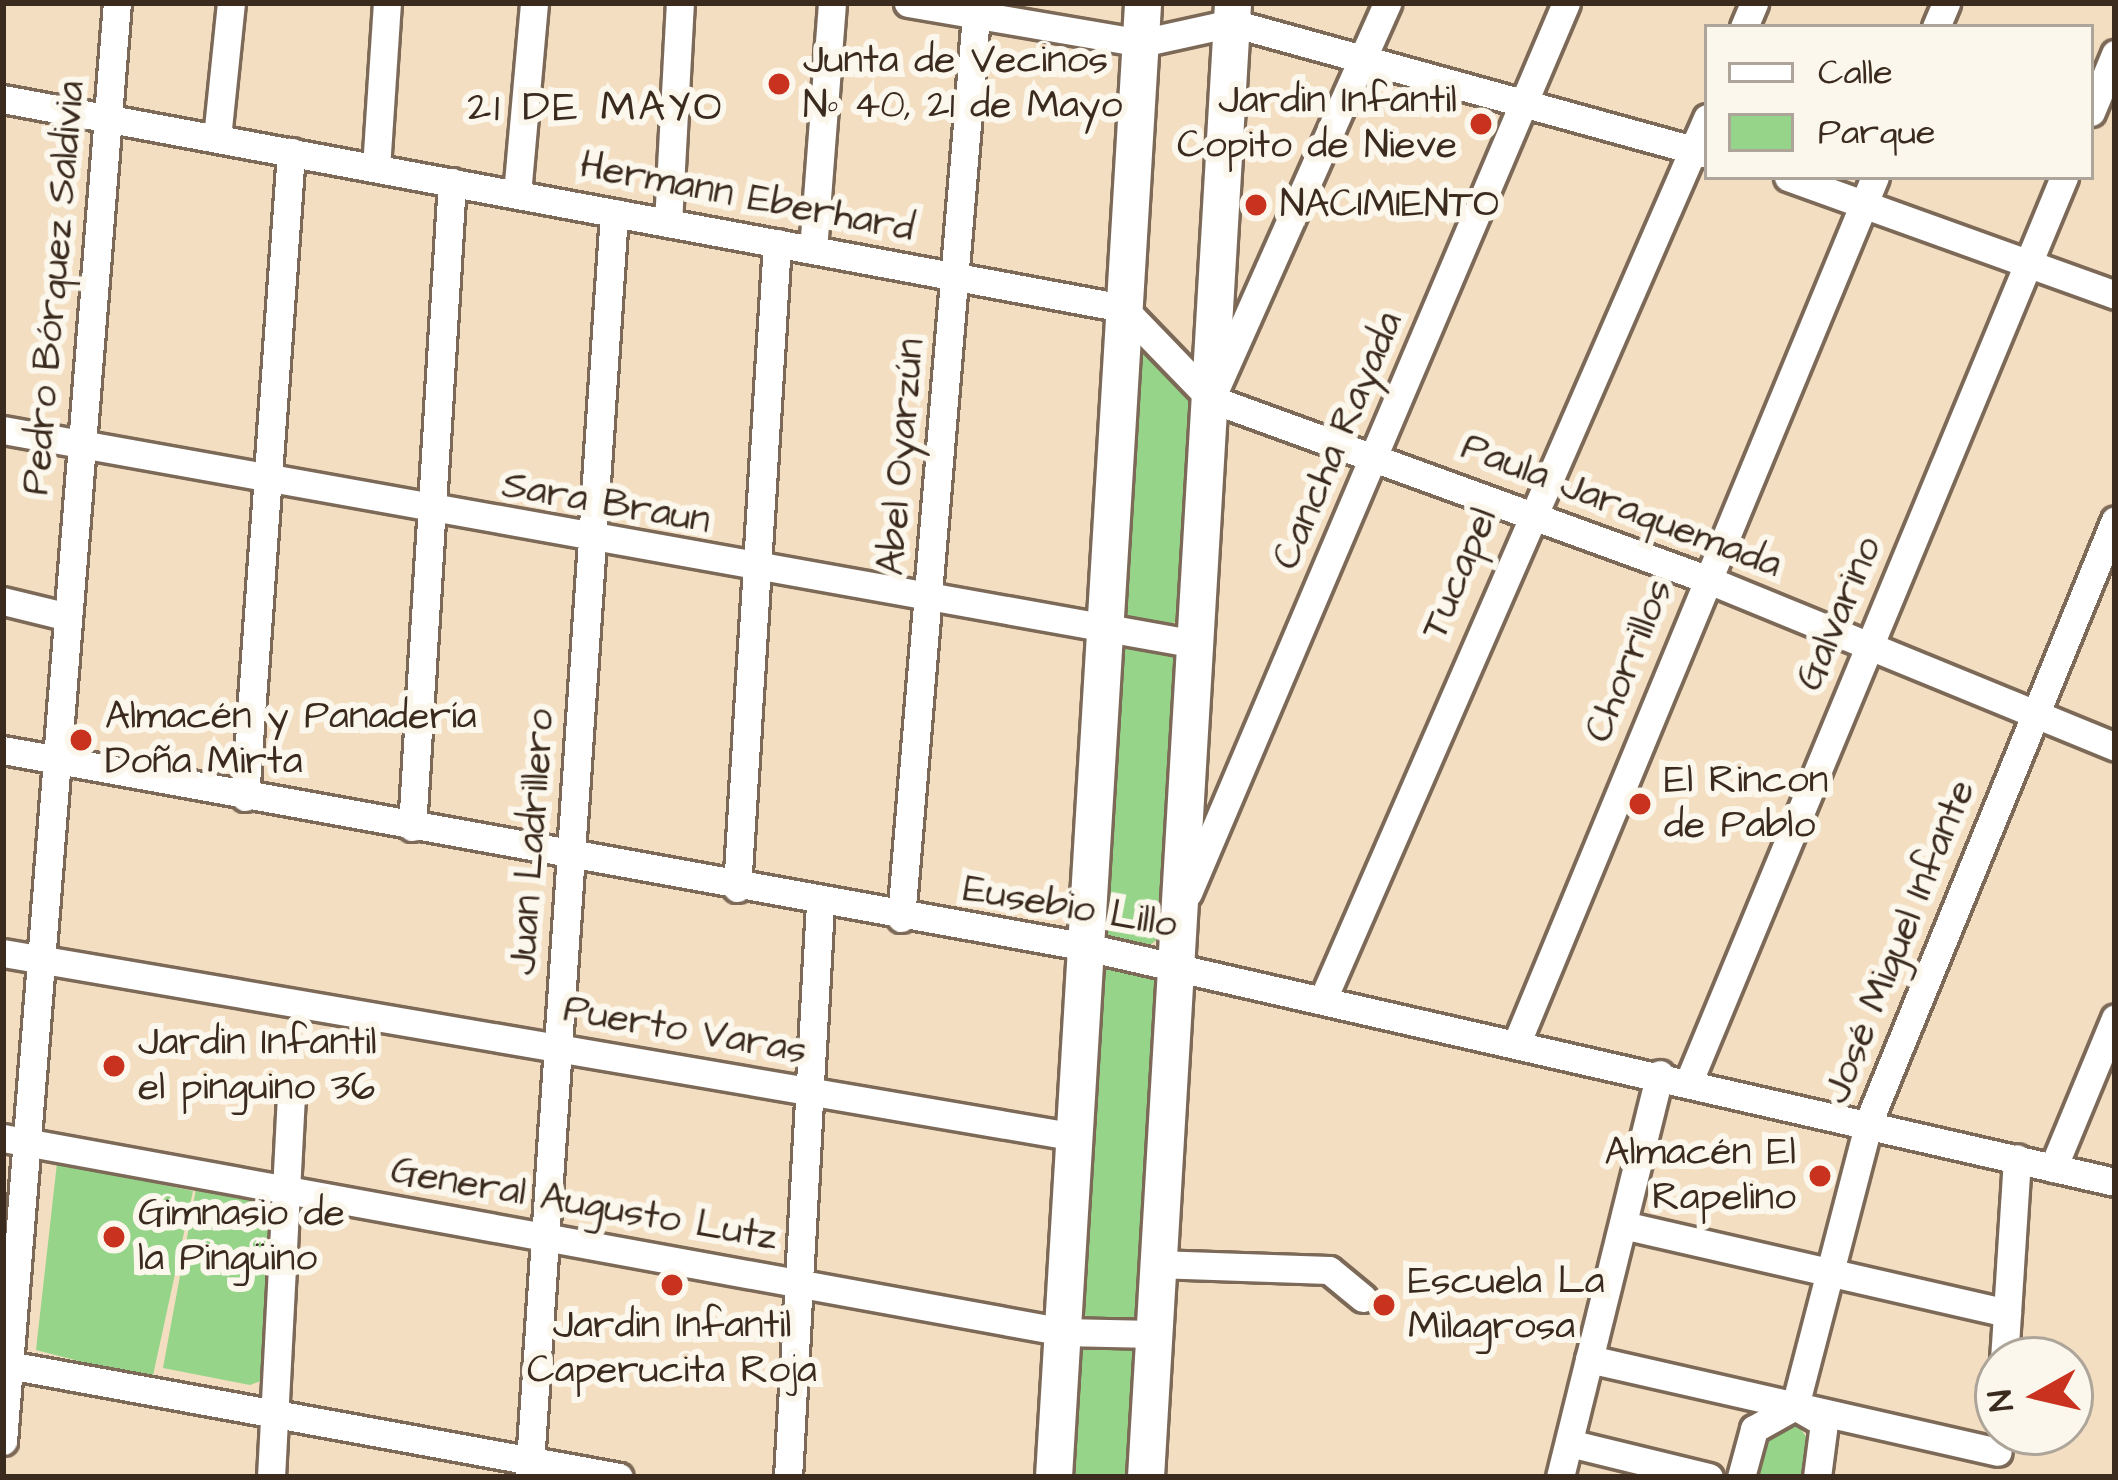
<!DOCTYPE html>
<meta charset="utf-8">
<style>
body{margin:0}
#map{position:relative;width:2118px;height:1480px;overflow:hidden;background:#f4dec1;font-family:"Architects Daughter",sans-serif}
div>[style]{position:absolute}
.green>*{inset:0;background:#95d489}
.roads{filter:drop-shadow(3px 0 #7c6957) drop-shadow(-3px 0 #7c6957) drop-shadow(0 3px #7c6957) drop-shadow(0 -3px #7c6957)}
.minor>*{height:27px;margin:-13.5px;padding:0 13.5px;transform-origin:13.5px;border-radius:13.5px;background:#fff}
.major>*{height:36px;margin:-18px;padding:0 18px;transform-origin:18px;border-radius:18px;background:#fff}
.dots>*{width:33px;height:33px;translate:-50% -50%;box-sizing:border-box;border:6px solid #fbf7ec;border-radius:50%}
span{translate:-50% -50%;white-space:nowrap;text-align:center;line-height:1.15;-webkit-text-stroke:12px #fbf7ec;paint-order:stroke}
.poi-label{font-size:39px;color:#3b2a1e}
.left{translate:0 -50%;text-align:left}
.right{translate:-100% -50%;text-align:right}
.street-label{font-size:39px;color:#3b2a1e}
.neighbourhood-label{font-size:42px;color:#3b2a1e;letter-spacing:3px}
.frame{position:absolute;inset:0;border:6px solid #3b2a1e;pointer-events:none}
.legend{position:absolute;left:1704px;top:24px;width:390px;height:156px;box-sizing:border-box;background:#fbf7ec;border:3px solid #aea59a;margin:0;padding:15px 21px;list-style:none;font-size:36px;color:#3b2a1e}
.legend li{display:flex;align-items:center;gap:24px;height:60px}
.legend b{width:60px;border:3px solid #aea59a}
.north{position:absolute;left:1974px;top:1336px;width:120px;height:120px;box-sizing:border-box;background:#fbf7ec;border:3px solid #aea59a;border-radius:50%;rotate:262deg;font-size:33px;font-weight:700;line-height:48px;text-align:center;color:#3b2a1e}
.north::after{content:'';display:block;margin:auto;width:42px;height:54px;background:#c8321e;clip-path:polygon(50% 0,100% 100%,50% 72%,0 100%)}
</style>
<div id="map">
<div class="green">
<i style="clip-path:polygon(1146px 351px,1192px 396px,1184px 614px,1170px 626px,1117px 616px,1128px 357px)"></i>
<i style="clip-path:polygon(1122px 639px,1170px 648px,1180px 663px,1162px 936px,1150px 945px,1100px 936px)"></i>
<i style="clip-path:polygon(1101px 964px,1152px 971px,1161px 986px,1143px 1308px,1130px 1320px,1087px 1318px,1078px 1304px)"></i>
<i style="clip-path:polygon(57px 1163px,193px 1191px,152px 1380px,36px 1350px)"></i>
<i style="clip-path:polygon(196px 1189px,275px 1206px,266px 1379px,250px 1385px,163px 1368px)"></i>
<i style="clip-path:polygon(1082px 1340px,1131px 1343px,1141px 1355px,1134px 1477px,1064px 1477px,1071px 1352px)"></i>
<i style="clip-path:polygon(1796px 1423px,1817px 1451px,1810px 1477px,1755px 1477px,1766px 1438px)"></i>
</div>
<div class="roads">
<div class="minor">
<i style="left:908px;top:3px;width:236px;rotate:9.7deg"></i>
<i style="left:1141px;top:43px;width:93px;rotate:-12.4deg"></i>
<i style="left:1232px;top:23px;width:493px;rotate:15.4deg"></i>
<i style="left:1744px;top:27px;width:26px;rotate:-67deg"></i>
<i style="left:1936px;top:27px;width:26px;rotate:-67deg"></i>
<i style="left:3px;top:99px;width:1139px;rotate:10.57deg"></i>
<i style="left:1123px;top:308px;width:127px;rotate:46deg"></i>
<i style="left:1211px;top:399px;width:527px;rotate:19.98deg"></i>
<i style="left:1706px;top:579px;width:442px;rotate:22.3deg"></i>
<i style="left:2091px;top:112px;width:63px;rotate:-67.5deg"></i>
<i style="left:217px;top:138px;width:136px;rotate:-84.1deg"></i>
<i style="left:376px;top:168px;width:165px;rotate:-86.2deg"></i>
<i style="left:1788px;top:177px;width:348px;rotate:19.8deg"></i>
<i style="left:517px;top:194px;width:192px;rotate:-84.9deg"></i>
<i style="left:668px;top:223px;width:220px;rotate:-86.9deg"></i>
<i style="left:813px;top:250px;width:248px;rotate:-85.6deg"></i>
<i style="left:1215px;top:390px;width:424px;rotate:-66deg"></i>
<i style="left:3px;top:430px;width:1212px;rotate:10.17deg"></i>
<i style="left:3px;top:601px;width:67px;rotate:13.8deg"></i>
<i style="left:3px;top:750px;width:1097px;rotate:10.3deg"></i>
<i style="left:1082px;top:946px;width:1060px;rotate:12.87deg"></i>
<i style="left:245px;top:797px;width:647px;rotate:-85.92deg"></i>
<i style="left:412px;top:827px;width:646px;rotate:-86.45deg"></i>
<i style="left:737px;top:888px;width:646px;rotate:-86.45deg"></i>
<i style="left:1188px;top:893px;width:967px;rotate:-66.99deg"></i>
<i style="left:901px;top:918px;width:918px;rotate:-85.25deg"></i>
<i style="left:3px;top:953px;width:1083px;rotate:9.73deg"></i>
<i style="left:1323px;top:999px;width:961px;rotate:-66.45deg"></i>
<i style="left:1517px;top:1042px;width:936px;rotate:-67.52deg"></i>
<i style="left:1689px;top:1081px;width:979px;rotate:-67.47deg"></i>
<i style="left:3px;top:1138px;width:1079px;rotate:10.36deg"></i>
<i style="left:1064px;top:1332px;width:88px;rotate:1.3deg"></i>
<i style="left:2053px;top:1168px;width:162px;rotate:-67.5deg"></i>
<i style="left:1623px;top:1225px;width:394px;rotate:12.9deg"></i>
<i style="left:1156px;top:1264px;width:173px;rotate:2deg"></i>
<i style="left:1329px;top:1270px;width:44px;rotate:39.5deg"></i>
<i style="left:1589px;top:1359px;width:419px;rotate:12.8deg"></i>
<i style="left:2004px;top:1360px;width:202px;rotate:-86.3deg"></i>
<i style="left:3px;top:1364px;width:626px;rotate:10.39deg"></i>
<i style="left:1795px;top:1406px;width:294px;rotate:-75.4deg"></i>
<i style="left:1869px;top:1121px;width:649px;rotate:-67.74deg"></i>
<i style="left:3px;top:1441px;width:1443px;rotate:-85.47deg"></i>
<i style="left:1569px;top:1443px;width:144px;rotate:13.7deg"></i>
<i style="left:271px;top:1477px;width:381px;rotate:-87deg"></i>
<i style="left:529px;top:1477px;width:1267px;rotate:-86.15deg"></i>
<i style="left:788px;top:1477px;width:573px;rotate:-86.8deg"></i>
<i style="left:1560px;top:1477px;width:415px;rotate:-76.1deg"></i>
<i style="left:1741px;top:1477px;width:50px;rotate:-74.8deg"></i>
<i style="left:1754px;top:1429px;width:47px;rotate:-29.3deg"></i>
<i style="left:1795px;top:1406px;width:34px;rotate:30deg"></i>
<i style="left:1824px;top:1423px;width:54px;rotate:97.4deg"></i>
</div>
<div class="major">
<i style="left:1054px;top:1477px;width:1477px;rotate:-86.54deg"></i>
<i style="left:1146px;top:1477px;width:1477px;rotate:-86.62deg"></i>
</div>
</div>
<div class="dots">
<i style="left:779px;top:84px;background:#c8321e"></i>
<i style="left:1481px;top:124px;background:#c8321e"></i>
<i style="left:1256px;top:205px;background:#c8321e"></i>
<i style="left:81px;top:740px;background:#c8321e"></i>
<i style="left:1640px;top:804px;background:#c8321e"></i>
<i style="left:114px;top:1066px;background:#c8321e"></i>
<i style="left:1820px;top:1176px;background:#c8321e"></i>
<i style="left:114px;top:1237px;background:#c8321e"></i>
<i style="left:672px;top:1285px;background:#c8321e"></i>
<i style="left:1384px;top:1305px;background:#c8321e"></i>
</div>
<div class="poi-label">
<span class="left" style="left:803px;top:84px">Junta de Vecinos<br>Nº 40, 21 de Mayo</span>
<span class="right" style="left:1457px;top:124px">Jardin Infantil<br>Copito de Nieve</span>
<span class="left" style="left:1280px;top:205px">NACIMIENTO</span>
<span class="left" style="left:105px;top:740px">Almacén y Panadería<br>Doña Mirta</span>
<span class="left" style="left:1664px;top:804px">El Rincon<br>de Pablo</span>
<span class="left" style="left:138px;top:1066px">Jardin Infantil<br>el pinguino 36</span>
<span class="right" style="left:1796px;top:1176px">Almacén El<br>Rapelino</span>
<span class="left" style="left:138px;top:1237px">Gimnasio de<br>la Pingüino</span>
<span class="left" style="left:1408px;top:1305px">Escuela La<br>Milagrosa</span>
<span style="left:672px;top:1349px">Jardin Infantil<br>Caperucita Roja</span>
</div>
<div class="street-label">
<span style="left:747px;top:198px;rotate:11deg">Hermann Eberhard</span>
<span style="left:55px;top:288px;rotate:-85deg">Pedro Bórquez Saldivia</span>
<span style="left:1339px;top:441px;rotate:-67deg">Cancha Rayada</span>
<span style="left:902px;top:457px;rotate:-85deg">Abel Oyarzún</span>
<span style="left:606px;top:504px;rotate:10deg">Sara Braun</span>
<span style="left:1621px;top:507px;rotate:21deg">Paula Jaraquemada</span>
<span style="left:1460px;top:574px;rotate:-67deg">Tucapel</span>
<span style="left:1840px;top:614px;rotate:-67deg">Galvarino</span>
<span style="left:1630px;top:661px;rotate:-68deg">Chorrillos</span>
<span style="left:533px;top:842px;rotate:-86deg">Juan Ladrillero</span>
<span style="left:1070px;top:908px;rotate:10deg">Eusebio Lillo</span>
<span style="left:1900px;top:942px;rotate:-68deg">José Miguel Infante</span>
<span style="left:685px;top:1031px;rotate:10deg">Puerto Varas</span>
<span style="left:584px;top:1205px;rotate:10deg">General Augusto Lutz</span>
</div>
<div class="neighbourhood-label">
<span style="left:596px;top:108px">21 DE MAYO</span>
</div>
<div class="frame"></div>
<ul class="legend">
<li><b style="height:15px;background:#fff"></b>Calle</li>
<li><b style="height:33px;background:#95d489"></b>Parque</li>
</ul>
<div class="north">N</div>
</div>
